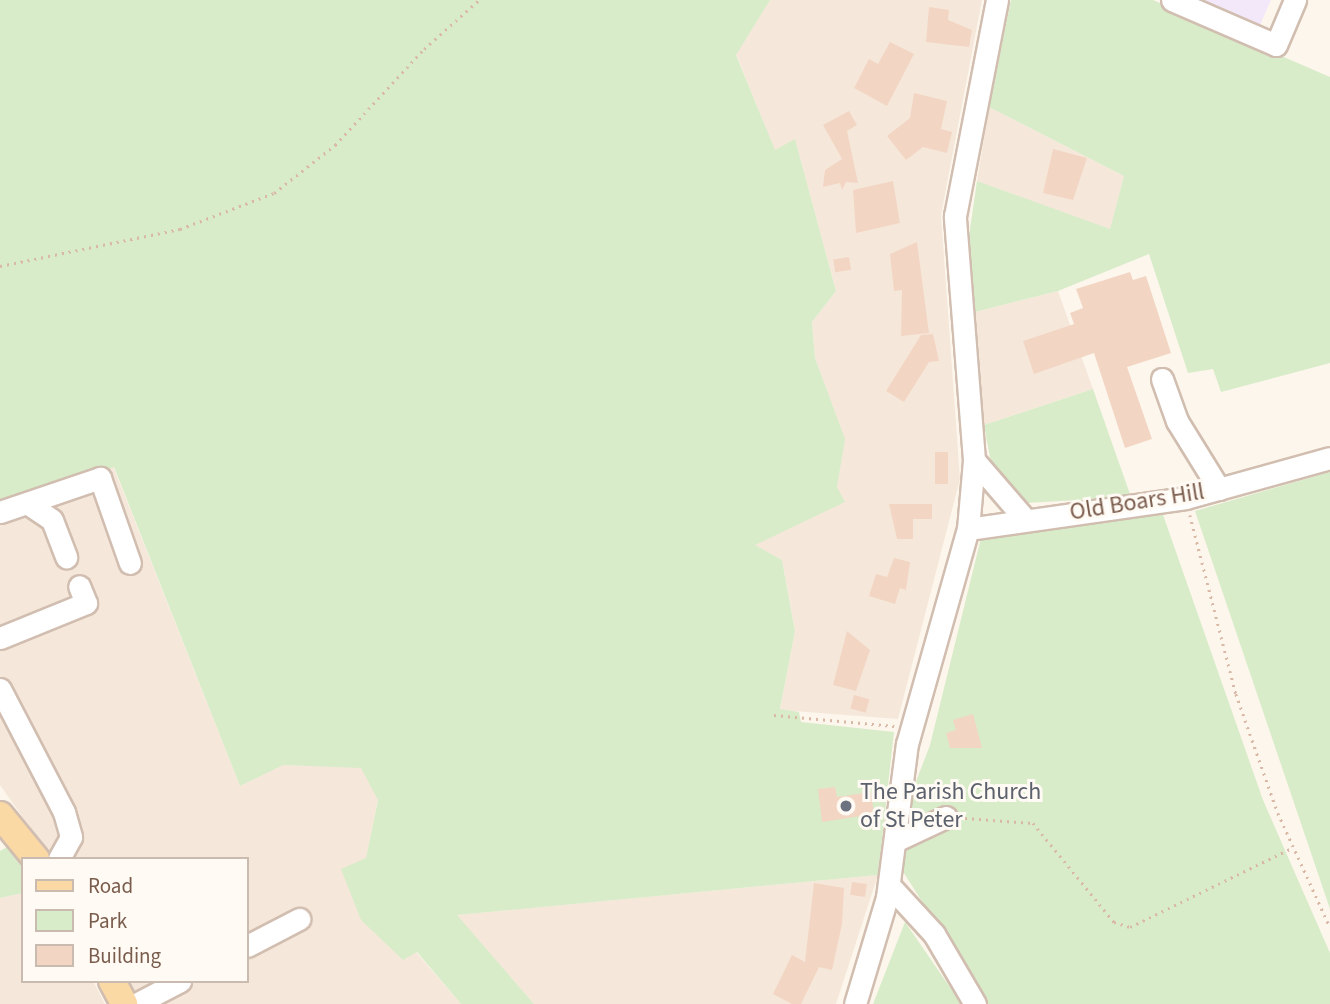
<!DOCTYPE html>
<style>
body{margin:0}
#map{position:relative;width:1330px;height:1004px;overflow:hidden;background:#fdf6ec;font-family:"Source Sans 3",sans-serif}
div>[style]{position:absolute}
.residential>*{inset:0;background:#f5e8da}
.education>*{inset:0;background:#f3e8fa}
.green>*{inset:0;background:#d8ecc9}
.building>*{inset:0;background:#f3d5c3;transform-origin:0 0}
.path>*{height:2.5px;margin-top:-1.25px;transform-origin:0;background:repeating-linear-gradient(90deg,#d9b8a5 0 2px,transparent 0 7px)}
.roads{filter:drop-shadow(2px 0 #d1beb0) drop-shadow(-2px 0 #d1beb0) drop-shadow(0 2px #d1beb0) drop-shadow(0 -2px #d1beb0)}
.minor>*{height:21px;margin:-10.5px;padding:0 10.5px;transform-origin:10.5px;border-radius:10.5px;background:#fff}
.major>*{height:26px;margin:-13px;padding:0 13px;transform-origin:13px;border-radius:13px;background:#fbd9a5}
.dots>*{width:19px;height:19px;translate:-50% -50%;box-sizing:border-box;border:4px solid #fffaf3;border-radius:50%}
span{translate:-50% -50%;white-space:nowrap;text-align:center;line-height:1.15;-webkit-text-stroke:6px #fffaf3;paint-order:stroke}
.street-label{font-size:24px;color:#7a5c4d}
.worship-label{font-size:24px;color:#5b616d}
.left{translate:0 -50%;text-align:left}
.legend{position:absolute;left:21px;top:857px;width:228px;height:126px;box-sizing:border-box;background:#fffaf3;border:2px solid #cabbb1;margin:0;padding:9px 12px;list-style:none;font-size:21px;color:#7a5c4d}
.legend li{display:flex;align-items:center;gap:14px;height:35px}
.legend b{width:35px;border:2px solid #cabbb1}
</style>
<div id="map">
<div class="residential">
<i style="clip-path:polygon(770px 0,982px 0,941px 215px,960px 479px,898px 719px,780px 710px,795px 630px,782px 560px,754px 545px,837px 487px,844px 438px,815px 358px,812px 322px,836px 291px,795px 140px,775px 151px,736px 54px)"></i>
<i style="clip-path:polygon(989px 107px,1124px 176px,1110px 230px,977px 181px)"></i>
<i style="clip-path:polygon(1058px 291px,1093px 389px,984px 425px,971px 313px)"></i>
<i style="clip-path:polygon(113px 466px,240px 786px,282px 765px,361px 767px,378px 799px,366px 859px,416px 952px,461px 1004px,136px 1004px,123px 981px,247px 981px,247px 859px,52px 859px,0 785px,0 506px)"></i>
<i style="clip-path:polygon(878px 875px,836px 1004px,534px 1004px,456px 915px)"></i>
<i style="clip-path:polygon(23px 893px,23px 981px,93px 981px,105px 1004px,0 1004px,0 898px)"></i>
</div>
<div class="education">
<i style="clip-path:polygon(1184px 0,1271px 0,1257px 32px)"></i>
</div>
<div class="green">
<i style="clip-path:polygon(0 0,770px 0,736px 55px,775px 150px,795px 139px,836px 291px,812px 322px,815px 358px,845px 439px,837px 487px,845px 502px,755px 545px,782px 560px,795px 631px,780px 709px,799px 712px,801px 722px,894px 732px,878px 875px,457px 915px,534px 1004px,461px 1004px,417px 952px,403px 960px,361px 920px,341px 869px,366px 858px,378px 800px,361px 768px,283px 765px,240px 786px,114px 467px,0 506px)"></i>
<i style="clip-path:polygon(1011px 0,1153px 0,1330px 77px,1330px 363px,1221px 392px,1213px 369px,1188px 373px,1149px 254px,1058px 291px,971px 313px,966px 257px,977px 181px,1110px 229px,1124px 176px,989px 107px)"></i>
<i style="clip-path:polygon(1093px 389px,1131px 497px,1025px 503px,991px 463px,984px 425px)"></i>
<i style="clip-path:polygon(1330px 472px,1330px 909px,1195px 511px)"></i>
<i style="clip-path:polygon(1162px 512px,1263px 800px,1330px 953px,1330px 1004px,987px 1004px,902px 870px,912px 792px,930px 745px,982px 534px)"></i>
<i style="clip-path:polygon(9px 846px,23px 864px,23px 893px,0 898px,0 851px)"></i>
<i style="clip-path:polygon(905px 922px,956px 996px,960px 1004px,873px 1004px)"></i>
</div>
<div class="building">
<i style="clip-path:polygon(929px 7px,949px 10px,948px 20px,972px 30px,969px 47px,926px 42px)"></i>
<i style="clip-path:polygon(890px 42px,914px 54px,887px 106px,854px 88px,869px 59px,878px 64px)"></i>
<i style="clip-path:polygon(914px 93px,947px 101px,941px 129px,952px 132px,947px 153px,923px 147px,906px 160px,887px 136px,910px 118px)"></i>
<i style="clip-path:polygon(849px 111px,857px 125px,847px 131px,858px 183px,846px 182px,842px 190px,840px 183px,823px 187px,825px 170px,842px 159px,823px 125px)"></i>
<i style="clip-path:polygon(1053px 149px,1087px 158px,1073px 200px,1043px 193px)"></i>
<i style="clip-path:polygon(893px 181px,900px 223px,856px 233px,853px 190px)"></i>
<i style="clip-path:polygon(917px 242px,929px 333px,901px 336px,902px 290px,894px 291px,890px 254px)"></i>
<i style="left:849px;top:257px;width:13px;height:16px;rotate:81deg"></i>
<i style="clip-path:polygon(1130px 272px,1133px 280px,1146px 276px,1171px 353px,1127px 367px,1152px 439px,1125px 448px,1094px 353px,1034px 374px,1023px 341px,1074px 324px,1070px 313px,1083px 308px,1076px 289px)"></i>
<i style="clip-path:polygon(933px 334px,939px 361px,929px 362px,904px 402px,886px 391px,921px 335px)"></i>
<i style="left:935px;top:452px;width:13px;height:32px"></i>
<i style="clip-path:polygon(889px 504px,932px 504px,932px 519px,913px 519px,913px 539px,897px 539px)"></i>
<i style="clip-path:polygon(894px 558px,910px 562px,906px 590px,900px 588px,895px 604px,869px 596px,876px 574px,887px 577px)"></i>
<i style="clip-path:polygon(847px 631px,870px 650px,856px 691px,833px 685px)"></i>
<i style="left:854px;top:695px;width:16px;height:14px;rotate:15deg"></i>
<i style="clip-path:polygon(973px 714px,982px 748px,950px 748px,946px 733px,956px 730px,953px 720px)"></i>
<i style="clip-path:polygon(835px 787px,837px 797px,871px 792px,874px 814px,822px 822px,818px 789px)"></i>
<i style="left:852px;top:882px;width:15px;height:13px;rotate:8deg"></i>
<i style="clip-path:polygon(814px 883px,844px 888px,842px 924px,832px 970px,819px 967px,801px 1004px,792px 1004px,773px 994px,792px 955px,805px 962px)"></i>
</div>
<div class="path">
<i style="left:0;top:266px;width:184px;rotate:-11.6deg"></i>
<i style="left:180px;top:229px;width:101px;rotate:-21deg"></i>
<i style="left:274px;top:193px;width:78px;rotate:-38.2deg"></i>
<i style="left:335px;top:145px;width:131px;rotate:-47.2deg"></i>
<i style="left:424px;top:49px;width:74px;rotate:-41.7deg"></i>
<i style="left:1190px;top:515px;width:185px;rotate:75.6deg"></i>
<i style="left:1236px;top:694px;width:126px;rotate:70.6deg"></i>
<i style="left:1278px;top:813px;width:125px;rotate:65.5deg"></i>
<i style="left:774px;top:715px;width:121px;rotate:5.2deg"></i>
<i style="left:965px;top:818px;width:68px;rotate:4.2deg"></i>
<i style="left:1033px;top:823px;width:128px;rotate:50.7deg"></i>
<i style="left:1114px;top:922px;width:17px;rotate:17deg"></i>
<i style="left:1130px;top:927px;width:182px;rotate:-26deg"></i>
</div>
<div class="roads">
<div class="minor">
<i style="left:1172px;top:0;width:113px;rotate:23.4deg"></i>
<i style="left:1276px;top:45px;width:49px;rotate:-67.1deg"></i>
<i style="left:1162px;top:379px;width:45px;rotate:70.3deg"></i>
<i style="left:1177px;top:421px;width:80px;rotate:58.3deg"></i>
<i style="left:974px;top:460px;width:77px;rotate:49.2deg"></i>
<i style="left:27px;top:503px;width:30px;rotate:34deg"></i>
<i style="left:52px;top:520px;width:40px;rotate:69deg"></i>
<i style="left:0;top:512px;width:106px;rotate:-18.8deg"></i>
<i style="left:100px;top:478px;width:90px;rotate:70.6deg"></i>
<i style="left:968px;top:529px;width:220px;rotate:-8.1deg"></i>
<i style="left:1186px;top:498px;width:149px;rotate:-15.5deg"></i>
<i style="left:0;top:638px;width:93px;rotate:-22.1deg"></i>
<i style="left:86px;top:603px;width:18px;rotate:-112deg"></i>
<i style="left:0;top:689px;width:139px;rotate:62.5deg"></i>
<i style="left:64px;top:812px;width:26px;rotate:74deg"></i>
<i style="left:71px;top:837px;width:25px;rotate:119deg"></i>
<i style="left:897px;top:840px;width:54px;rotate:-25.1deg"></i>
<i style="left:889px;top:885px;width:67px;rotate:47.4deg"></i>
<i style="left:934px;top:934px;width:81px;rotate:59.6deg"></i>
<i style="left:247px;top:946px;width:59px;rotate:-27.4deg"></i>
<i style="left:136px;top:1004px;width:50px;rotate:-27.6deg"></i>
<i style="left:855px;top:1004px;width:112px;rotate:-73.3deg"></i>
<i style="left:887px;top:897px;width:154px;rotate:-82.6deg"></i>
<i style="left:907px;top:744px;width:223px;rotate:-74.2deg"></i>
<i style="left:968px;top:529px;width:69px;rotate:-85deg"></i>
<i style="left:974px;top:460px;width:245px;rotate:-94.5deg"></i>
<i style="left:955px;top:216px;width:220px;rotate:-79deg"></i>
</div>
<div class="major">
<i style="left:0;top:815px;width:57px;rotate:50.7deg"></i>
<i style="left:112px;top:981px;width:26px;rotate:62deg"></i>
</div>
</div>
<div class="dots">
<i style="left:846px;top:806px;background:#6b7280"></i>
</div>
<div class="street-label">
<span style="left:1137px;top:502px;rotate:-9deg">Old Boars Hill</span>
</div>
<div class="worship-label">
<span class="left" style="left:860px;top:806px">The Parish Church<br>of St Peter</span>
</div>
<ul class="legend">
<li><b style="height:9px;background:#fbd9a5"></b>Road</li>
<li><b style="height:19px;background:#d8ecc9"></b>Park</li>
<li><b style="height:19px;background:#f3d5c3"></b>Building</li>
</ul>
</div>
